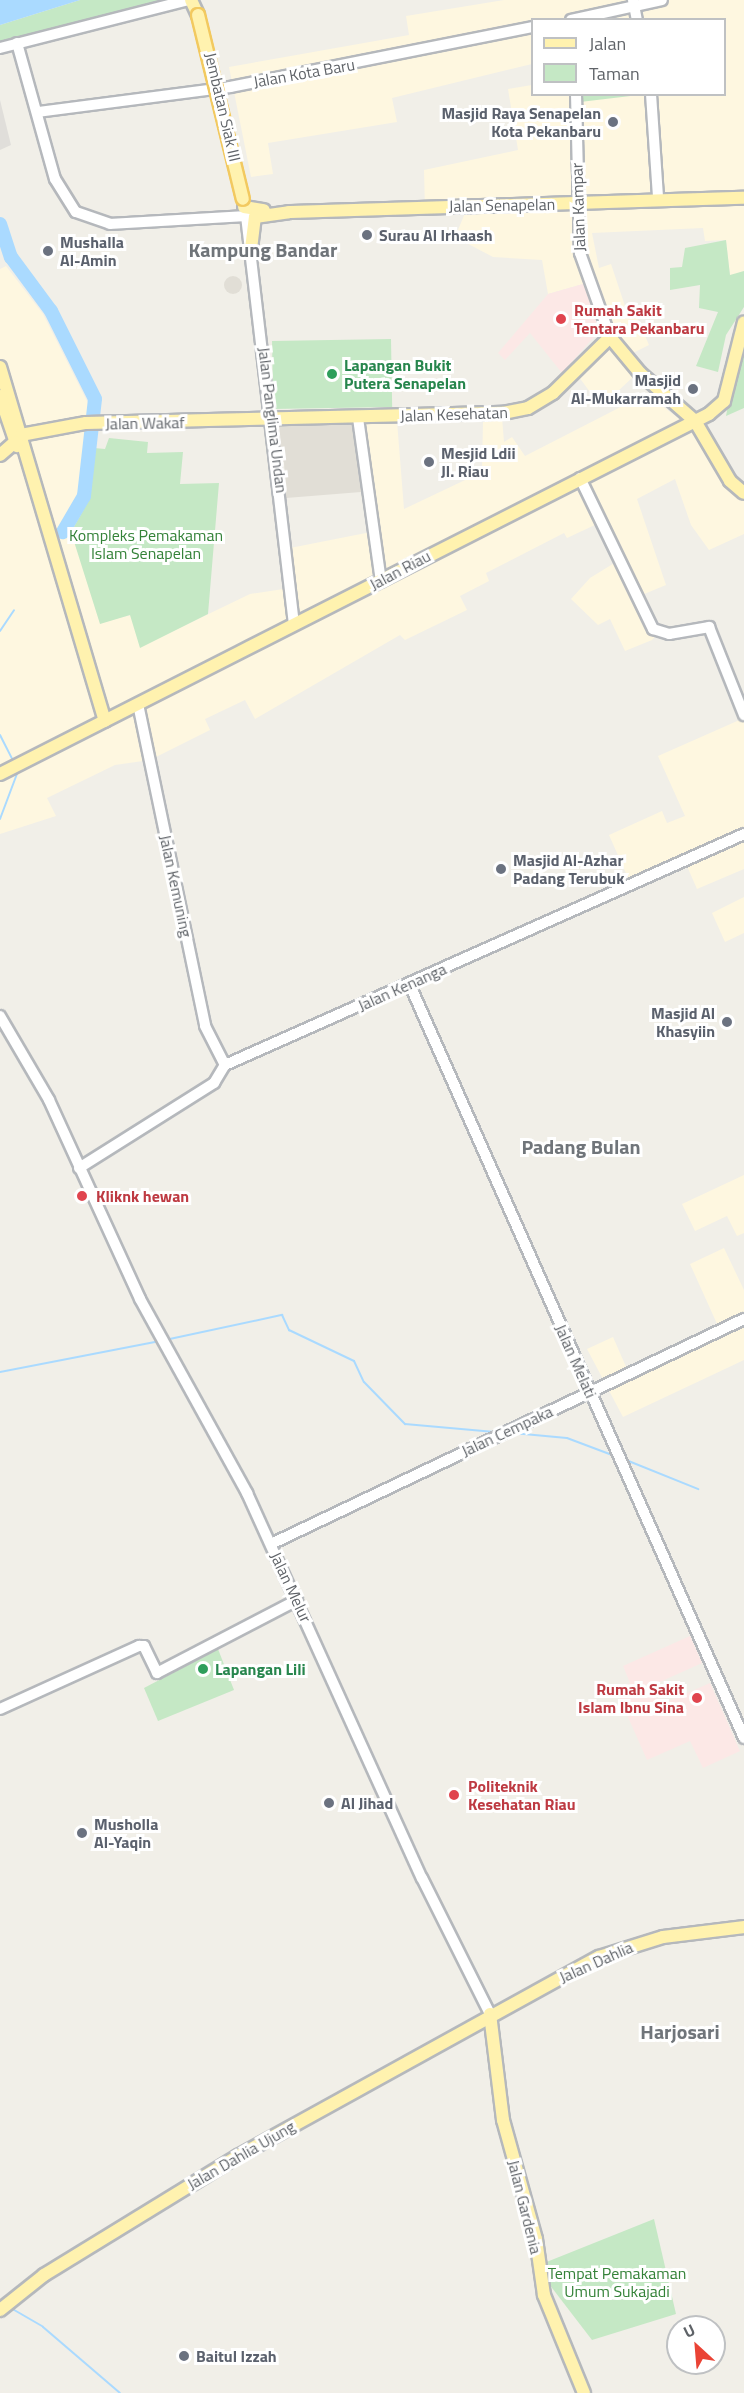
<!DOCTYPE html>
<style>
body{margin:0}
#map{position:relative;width:744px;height:2393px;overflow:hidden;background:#f1efe8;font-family:"Titillium Web",sans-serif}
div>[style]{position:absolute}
.commercial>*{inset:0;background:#fef7e0}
.industrial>*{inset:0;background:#e0deda}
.education>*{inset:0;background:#e1ded6}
.round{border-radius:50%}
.medical>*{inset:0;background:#fce8e6}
.green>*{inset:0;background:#c5e8c5;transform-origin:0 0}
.water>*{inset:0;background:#aadaff}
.stream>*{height:2px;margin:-1px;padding:0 1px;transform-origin:1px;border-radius:1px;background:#aadaff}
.river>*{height:14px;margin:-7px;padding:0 7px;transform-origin:7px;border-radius:7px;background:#aadaff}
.roads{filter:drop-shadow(2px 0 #b5b8bc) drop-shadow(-2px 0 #b5b8bc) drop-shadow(0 2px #b5b8bc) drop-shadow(0 -2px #b5b8bc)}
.minor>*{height:10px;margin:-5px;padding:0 5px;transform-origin:5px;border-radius:5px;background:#fff}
.major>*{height:12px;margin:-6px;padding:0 6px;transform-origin:6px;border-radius:6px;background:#fff2af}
.bridges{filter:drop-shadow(2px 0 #f2c960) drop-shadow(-2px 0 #f2c960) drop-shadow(0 2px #f2c960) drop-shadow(0 -2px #f2c960)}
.major-bridge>*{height:12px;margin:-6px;padding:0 6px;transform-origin:6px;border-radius:6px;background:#fff2af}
.dots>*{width:16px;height:16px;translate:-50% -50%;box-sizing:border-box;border:3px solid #fff;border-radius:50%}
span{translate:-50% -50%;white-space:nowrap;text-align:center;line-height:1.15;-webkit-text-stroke:6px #fff;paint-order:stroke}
.street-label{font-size:16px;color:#5f6368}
.worship-label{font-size:16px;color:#5b616d;font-weight:700}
.right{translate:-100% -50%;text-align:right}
.left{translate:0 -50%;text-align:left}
.health-label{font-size:16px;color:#be3a42;font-weight:700}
.leisure-label{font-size:16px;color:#27864d;font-weight:700}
.park-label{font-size:16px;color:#348238}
.quarter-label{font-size:20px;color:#70757a;font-weight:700}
.legend{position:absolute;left:531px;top:18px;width:195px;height:78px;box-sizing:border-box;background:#fff;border:2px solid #bfc1c3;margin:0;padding:8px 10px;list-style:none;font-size:18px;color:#5f6368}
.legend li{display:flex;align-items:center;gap:12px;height:30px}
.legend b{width:30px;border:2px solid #bfc1c3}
.north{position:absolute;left:666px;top:2315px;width:60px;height:60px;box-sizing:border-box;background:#fff;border:2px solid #bfc1c3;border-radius:50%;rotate:334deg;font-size:16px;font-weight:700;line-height:24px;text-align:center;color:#5f6368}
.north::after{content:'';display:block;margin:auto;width:21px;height:27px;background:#ea4335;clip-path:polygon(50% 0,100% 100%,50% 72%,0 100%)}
</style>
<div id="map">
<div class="commercial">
<i style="clip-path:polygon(504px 0,744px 0,744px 271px,730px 276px,726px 240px,705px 241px,703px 228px,592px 233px,599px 268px,611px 264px,627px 312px,634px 310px,649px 345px,619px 360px,633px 377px,601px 407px,576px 373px,607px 342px,583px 284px,548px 294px,542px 260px,493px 257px,455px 237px,468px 206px,425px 210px,424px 170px,518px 150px,508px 89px,532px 85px,532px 94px,724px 94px,724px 20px,532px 20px,532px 64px,392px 98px,397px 122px,268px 143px,273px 174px,251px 177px,229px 67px,409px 35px,406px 16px)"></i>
<i style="clip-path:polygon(6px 266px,43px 314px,88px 403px,81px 495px,68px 520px,100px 623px,131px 615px,140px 647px,250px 594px,290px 588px,285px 549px,371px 532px,359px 425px,397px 421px,404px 509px,482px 472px,483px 420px,502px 417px,504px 442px,512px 437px,525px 456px,646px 394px,697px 432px,728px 489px,744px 499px,744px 534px,709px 550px,691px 525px,675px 479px,637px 499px,666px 585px,637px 597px,661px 630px,652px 640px,625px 651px,610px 619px,598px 625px,571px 599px,590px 578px,616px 562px,597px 524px,567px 538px,564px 533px,486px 573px,489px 581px,460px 596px,467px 610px,405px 640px,400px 635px,255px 719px,245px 700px,205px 719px,210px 730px,150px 760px,115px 765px,47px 798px,56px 816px,0 834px,0 269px)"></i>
<i style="clip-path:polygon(744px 718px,744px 869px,697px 889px,683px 857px,629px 880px,609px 835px,662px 811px,667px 823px,685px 816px,658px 756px)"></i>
<i style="clip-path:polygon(744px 897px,744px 933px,725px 942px,712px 913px)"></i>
<i style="clip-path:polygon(744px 1175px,744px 1233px,737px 1236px,727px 1216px,695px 1231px,682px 1204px)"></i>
<i style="clip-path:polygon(724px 1248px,744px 1290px,744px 1360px,623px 1417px,587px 1349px,613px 1337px,627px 1369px,718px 1326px,690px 1264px)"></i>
</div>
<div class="industrial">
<i style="clip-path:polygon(0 100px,11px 145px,0 150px)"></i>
</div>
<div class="education">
<i class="round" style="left:224px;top:276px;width:18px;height:18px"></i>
<i style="clip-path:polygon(358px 422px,361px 492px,286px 498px,284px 462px,276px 462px,272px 425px)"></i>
</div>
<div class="medical">
<i style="clip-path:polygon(583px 284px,602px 328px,562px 373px,530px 333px,505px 360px,498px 353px,548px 294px)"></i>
<i style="clip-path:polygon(690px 1636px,702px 1663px,651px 1686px,660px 1705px,710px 1683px,740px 1751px,703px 1768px,690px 1741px,647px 1760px,616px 1690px,630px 1683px,623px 1666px)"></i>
</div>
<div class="green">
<i style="clip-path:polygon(80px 0,170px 0,0 43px,0 25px)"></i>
<i style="clip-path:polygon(580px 95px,639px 95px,580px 102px)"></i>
<i style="clip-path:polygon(726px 240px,730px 275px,744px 271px,744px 307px,726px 335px,718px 372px,696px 366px,718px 312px,699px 308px,700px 285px,670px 290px,670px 268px,682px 267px,685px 248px)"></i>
<i style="clip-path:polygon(744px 332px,744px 408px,726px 416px,739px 347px)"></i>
<i style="left:391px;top:339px;width:68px;height:119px;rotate:89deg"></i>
<i style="clip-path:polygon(109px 438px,148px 442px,147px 453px,183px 452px,180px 484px,219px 483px,208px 614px,140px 648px,130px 615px,100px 624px,71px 532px,84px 509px,86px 463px,94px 448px,105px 449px)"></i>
<i style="clip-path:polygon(218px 1649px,234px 1690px,158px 1721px,144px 1688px)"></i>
<i style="clip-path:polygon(654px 2219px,676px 2314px,592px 2340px,549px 2284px,544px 2263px)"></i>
</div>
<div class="water">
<i style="clip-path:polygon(0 0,80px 0,0 25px)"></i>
</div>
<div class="stream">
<i style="left:0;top:631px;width:25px;rotate:-56deg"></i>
<i style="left:0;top:735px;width:31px;rotate:63deg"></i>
<i style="left:0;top:819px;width:51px;rotate:-69.4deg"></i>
<i style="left:165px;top:1340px;width:120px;rotate:-12.1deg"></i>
<i style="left:282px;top:1315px;width:17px;rotate:65deg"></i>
<i style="left:289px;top:1330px;width:72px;rotate:25.5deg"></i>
<i style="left:354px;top:1361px;width:23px;rotate:65deg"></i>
<i style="left:364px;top:1382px;width:59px;rotate:45.7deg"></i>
<i style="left:405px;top:1424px;width:90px;rotate:5.1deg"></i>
<i style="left:0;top:1372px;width:163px;rotate:-11deg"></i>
<i style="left:513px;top:1433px;width:54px;rotate:5.3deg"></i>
<i style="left:567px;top:1438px;width:51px;rotate:20.6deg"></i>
<i style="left:626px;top:1460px;width:78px;rotate:21.9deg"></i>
<i style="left:9px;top:2307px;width:39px;rotate:30deg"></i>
<i style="left:43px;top:2327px;width:101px;rotate:40.6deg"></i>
</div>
<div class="river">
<i style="left:0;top:224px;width:35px;rotate:72deg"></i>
<i style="left:11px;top:257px;width:67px;rotate:53.5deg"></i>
<i style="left:51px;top:311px;width:98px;rotate:63.4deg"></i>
<i style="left:95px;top:399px;width:98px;rotate:96.5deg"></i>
<i style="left:84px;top:496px;width:42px;rotate:120.3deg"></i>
</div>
<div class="roads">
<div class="minor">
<i style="left:633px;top:0;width:20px;rotate:79deg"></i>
<i style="left:571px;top:20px;width:93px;rotate:-12.4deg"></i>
<i style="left:17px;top:43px;width:141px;rotate:74.4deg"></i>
<i style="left:55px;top:179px;width:39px;rotate:58deg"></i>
<i style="left:76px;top:212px;width:36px;rotate:19deg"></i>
<i style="left:110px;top:224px;width:136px;rotate:-3.4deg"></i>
<i style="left:0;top:48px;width:195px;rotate:-14.3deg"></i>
<i style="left:576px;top:94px;width:159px;rotate:88.6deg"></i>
<i style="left:580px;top:253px;width:89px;rotate:70.3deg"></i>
<i style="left:651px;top:94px;width:104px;rotate:86.1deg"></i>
<i style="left:38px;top:112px;width:194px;rotate:-7.4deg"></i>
<i style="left:230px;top:87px;width:308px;rotate:-11.2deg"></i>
<i style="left:246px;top:216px;width:410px;rotate:83.3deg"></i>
<i style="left:358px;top:418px;width:165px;rotate:82deg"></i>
<i style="left:580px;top:478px;width:168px;rotate:64.2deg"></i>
<i style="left:653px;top:629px;width:17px;rotate:17deg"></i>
<i style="left:669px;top:634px;width:41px;rotate:-9.9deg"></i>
<i style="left:709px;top:627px;width:95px;rotate:68.3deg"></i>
<i style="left:138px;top:704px;width:329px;rotate:78.2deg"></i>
<i style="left:205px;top:1026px;width:44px;rotate:62.9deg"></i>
<i style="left:409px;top:983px;width:826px;rotate:66.07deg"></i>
<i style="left:0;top:1016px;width:97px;rotate:59.7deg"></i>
<i style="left:49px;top:1100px;width:219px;rotate:65.4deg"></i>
<i style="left:140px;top:1299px;width:222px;rotate:61.1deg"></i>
<i style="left:247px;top:1493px;width:423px;rotate:65.6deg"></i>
<i style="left:422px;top:1878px;width:152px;rotate:63.4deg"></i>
<i style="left:79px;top:1168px;width:160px;rotate:-32.2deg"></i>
<i style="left:214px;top:1083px;width:21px;rotate:-59deg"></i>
<i style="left:225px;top:1065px;width:568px;rotate:-23.99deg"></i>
<i style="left:271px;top:1544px;width:524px;rotate:-25.44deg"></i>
<i style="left:0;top:1709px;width:153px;rotate:-24.4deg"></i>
<i style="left:139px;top:1646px;width:5px"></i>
<i style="left:144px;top:1646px;width:30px;rotate:64deg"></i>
<i style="left:157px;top:1673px;width:158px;rotate:-27.5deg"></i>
</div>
<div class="major">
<i style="left:191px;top:0;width:17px;rotate:65deg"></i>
<i style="left:244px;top:207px;width:20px;rotate:9deg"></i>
<i style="left:251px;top:249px;width:32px;rotate:-83deg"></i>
<i style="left:255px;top:217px;width:34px;rotate:-8deg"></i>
<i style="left:289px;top:212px;width:455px;rotate:-1.8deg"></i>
<i style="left:0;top:367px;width:369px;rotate:73.5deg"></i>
<i style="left:0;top:396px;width:53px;rotate:71.2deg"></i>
<i style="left:21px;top:435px;width:66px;rotate:-10.5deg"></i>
<i style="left:86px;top:423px;width:417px;rotate:-1.4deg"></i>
<i style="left:503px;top:413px;width:25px;rotate:-11deg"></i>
<i style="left:528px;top:408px;width:29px;rotate:-31deg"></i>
<i style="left:553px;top:393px;width:80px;rotate:-44.5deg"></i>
<i style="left:610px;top:337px;width:47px;rotate:50.2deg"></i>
<i style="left:640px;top:373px;width:73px;rotate:41.1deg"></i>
<i style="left:695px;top:421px;width:69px;rotate:59.7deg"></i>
<i style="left:730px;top:481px;width:18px;rotate:41deg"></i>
<i style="left:0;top:455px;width:20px;rotate:-41deg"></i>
<i style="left:0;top:774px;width:795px;rotate:-26.92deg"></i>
<i style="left:709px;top:414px;width:20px;rotate:-41deg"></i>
<i style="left:724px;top:401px;width:81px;rotate:-75.8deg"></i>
<i style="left:490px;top:2014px;width:107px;rotate:83deg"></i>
<i style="left:503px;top:2120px;width:123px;rotate:74.5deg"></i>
<i style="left:536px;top:2239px;width:57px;rotate:81.9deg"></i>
<i style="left:544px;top:2295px;width:106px;rotate:67.8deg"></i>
<i style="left:0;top:2310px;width:56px;rotate:-38.5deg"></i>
<i style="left:44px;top:2275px;width:228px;rotate:-31.5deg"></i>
<i style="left:238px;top:2156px;width:412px;rotate:-28.9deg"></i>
<i style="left:599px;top:1957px;width:67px;rotate:-17.4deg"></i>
<i style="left:663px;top:1937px;width:82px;rotate:-7deg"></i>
</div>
</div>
<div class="bridges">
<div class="major-bridge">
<i style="left:198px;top:15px;width:189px;rotate:76.3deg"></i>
</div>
</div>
<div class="dots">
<i style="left:613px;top:122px;background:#6b7280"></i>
<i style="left:367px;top:235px;background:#6b7280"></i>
<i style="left:48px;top:251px;background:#6b7280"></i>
<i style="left:561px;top:319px;background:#e0444e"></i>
<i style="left:332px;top:374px;background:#2e9e5b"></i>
<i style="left:693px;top:389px;background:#6b7280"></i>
<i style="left:429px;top:462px;background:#6b7280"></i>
<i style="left:501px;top:869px;background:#6b7280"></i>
<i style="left:727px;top:1022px;background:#6b7280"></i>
<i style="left:82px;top:1196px;background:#e0444e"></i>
<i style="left:203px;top:1669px;background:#2e9e5b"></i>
<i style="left:697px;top:1698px;background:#e0444e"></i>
<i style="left:454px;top:1795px;background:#e0444e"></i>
<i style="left:329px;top:1803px;background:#6b7280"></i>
<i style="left:82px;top:1833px;background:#6b7280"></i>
<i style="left:184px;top:2356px;background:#6b7280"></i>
</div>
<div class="street-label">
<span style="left:304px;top:73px;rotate:-10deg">Jalan Kota Baru</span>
<span style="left:223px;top:107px;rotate:77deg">Jembatan Siak III</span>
<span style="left:502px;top:205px;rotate:-1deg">Jalan Senapelan</span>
<span style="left:578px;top:207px;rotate:-92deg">Jalan Kampar</span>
<span style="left:454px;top:414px;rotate:-2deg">Jalan Kesehatan</span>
<span style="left:273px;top:420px;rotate:83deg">Jalan Panglima Undan</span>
<span style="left:145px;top:423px;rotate:-1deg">Jalan Wakaf</span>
<span style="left:400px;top:570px;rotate:-28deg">Jalan Riau</span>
<span style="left:176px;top:886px;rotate:78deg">Jalan Kemuning</span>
<span style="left:402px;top:987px;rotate:-24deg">Jalan Kenanga</span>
<span style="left:576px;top:1361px;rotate:66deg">Jalan Melati</span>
<span style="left:507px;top:1431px;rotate:-25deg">Jalan Cempaka</span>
<span style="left:291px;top:1587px;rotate:65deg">Jalan Melur</span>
<span style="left:596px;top:1962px;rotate:-24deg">Jalan Dahlia</span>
<span style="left:241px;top:2155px;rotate:-30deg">Jalan Dahlia Ujung</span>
<span style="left:525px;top:2207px;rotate:76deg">Jalan Gardenia</span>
</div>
<div class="worship-label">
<span class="right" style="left:601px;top:122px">Masjid Raya Senapelan<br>Kota Pekanbaru</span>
<span class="left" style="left:379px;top:235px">Surau Al Irhaash</span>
<span class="left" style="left:60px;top:251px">Mushalla<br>Al-Amin</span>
<span class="right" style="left:681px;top:389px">Masjid<br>Al-Mukarramah</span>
<span class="left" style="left:441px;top:462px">Mesjid Ldii<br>Jl. Riau</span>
<span class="left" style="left:513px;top:869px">Masjid Al-Azhar<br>Padang Terubuk</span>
<span class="right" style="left:715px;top:1022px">Masjid Al<br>Khasyiin</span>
<span class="left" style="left:341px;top:1803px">Al Jihad</span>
<span class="left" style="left:94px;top:1833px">Musholla<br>Al-Yaqin</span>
<span class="left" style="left:196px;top:2356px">Baitul Izzah</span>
</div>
<div class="health-label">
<span class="left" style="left:574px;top:319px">Rumah Sakit<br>Tentara Pekanbaru</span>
<span class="left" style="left:96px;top:1196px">Kliknk hewan</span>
<span class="right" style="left:684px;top:1698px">Rumah Sakit<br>Islam Ibnu Sina</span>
<span class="left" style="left:468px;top:1795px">Politeknik<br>Kesehatan Riau</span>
</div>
<div class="leisure-label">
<span class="left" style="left:344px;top:374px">Lapangan Bukit<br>Putera Senapelan</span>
<span class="left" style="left:215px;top:1669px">Lapangan Lili</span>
</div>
<div class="park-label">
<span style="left:146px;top:544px">Kompleks Pemakaman<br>Islam Senapelan</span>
<span style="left:617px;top:2282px">Tempat Pemakaman<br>Umum Sukajadi</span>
</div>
<div class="quarter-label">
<span style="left:263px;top:249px">Kampung Bandar</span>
<span style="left:581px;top:1146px">Padang Bulan</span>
<span style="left:680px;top:2031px">Harjosari</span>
</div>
<ul class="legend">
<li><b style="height:8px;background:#fff2af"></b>Jalan</li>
<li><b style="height:16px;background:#c5e8c5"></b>Taman</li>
</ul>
<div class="north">U</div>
</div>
